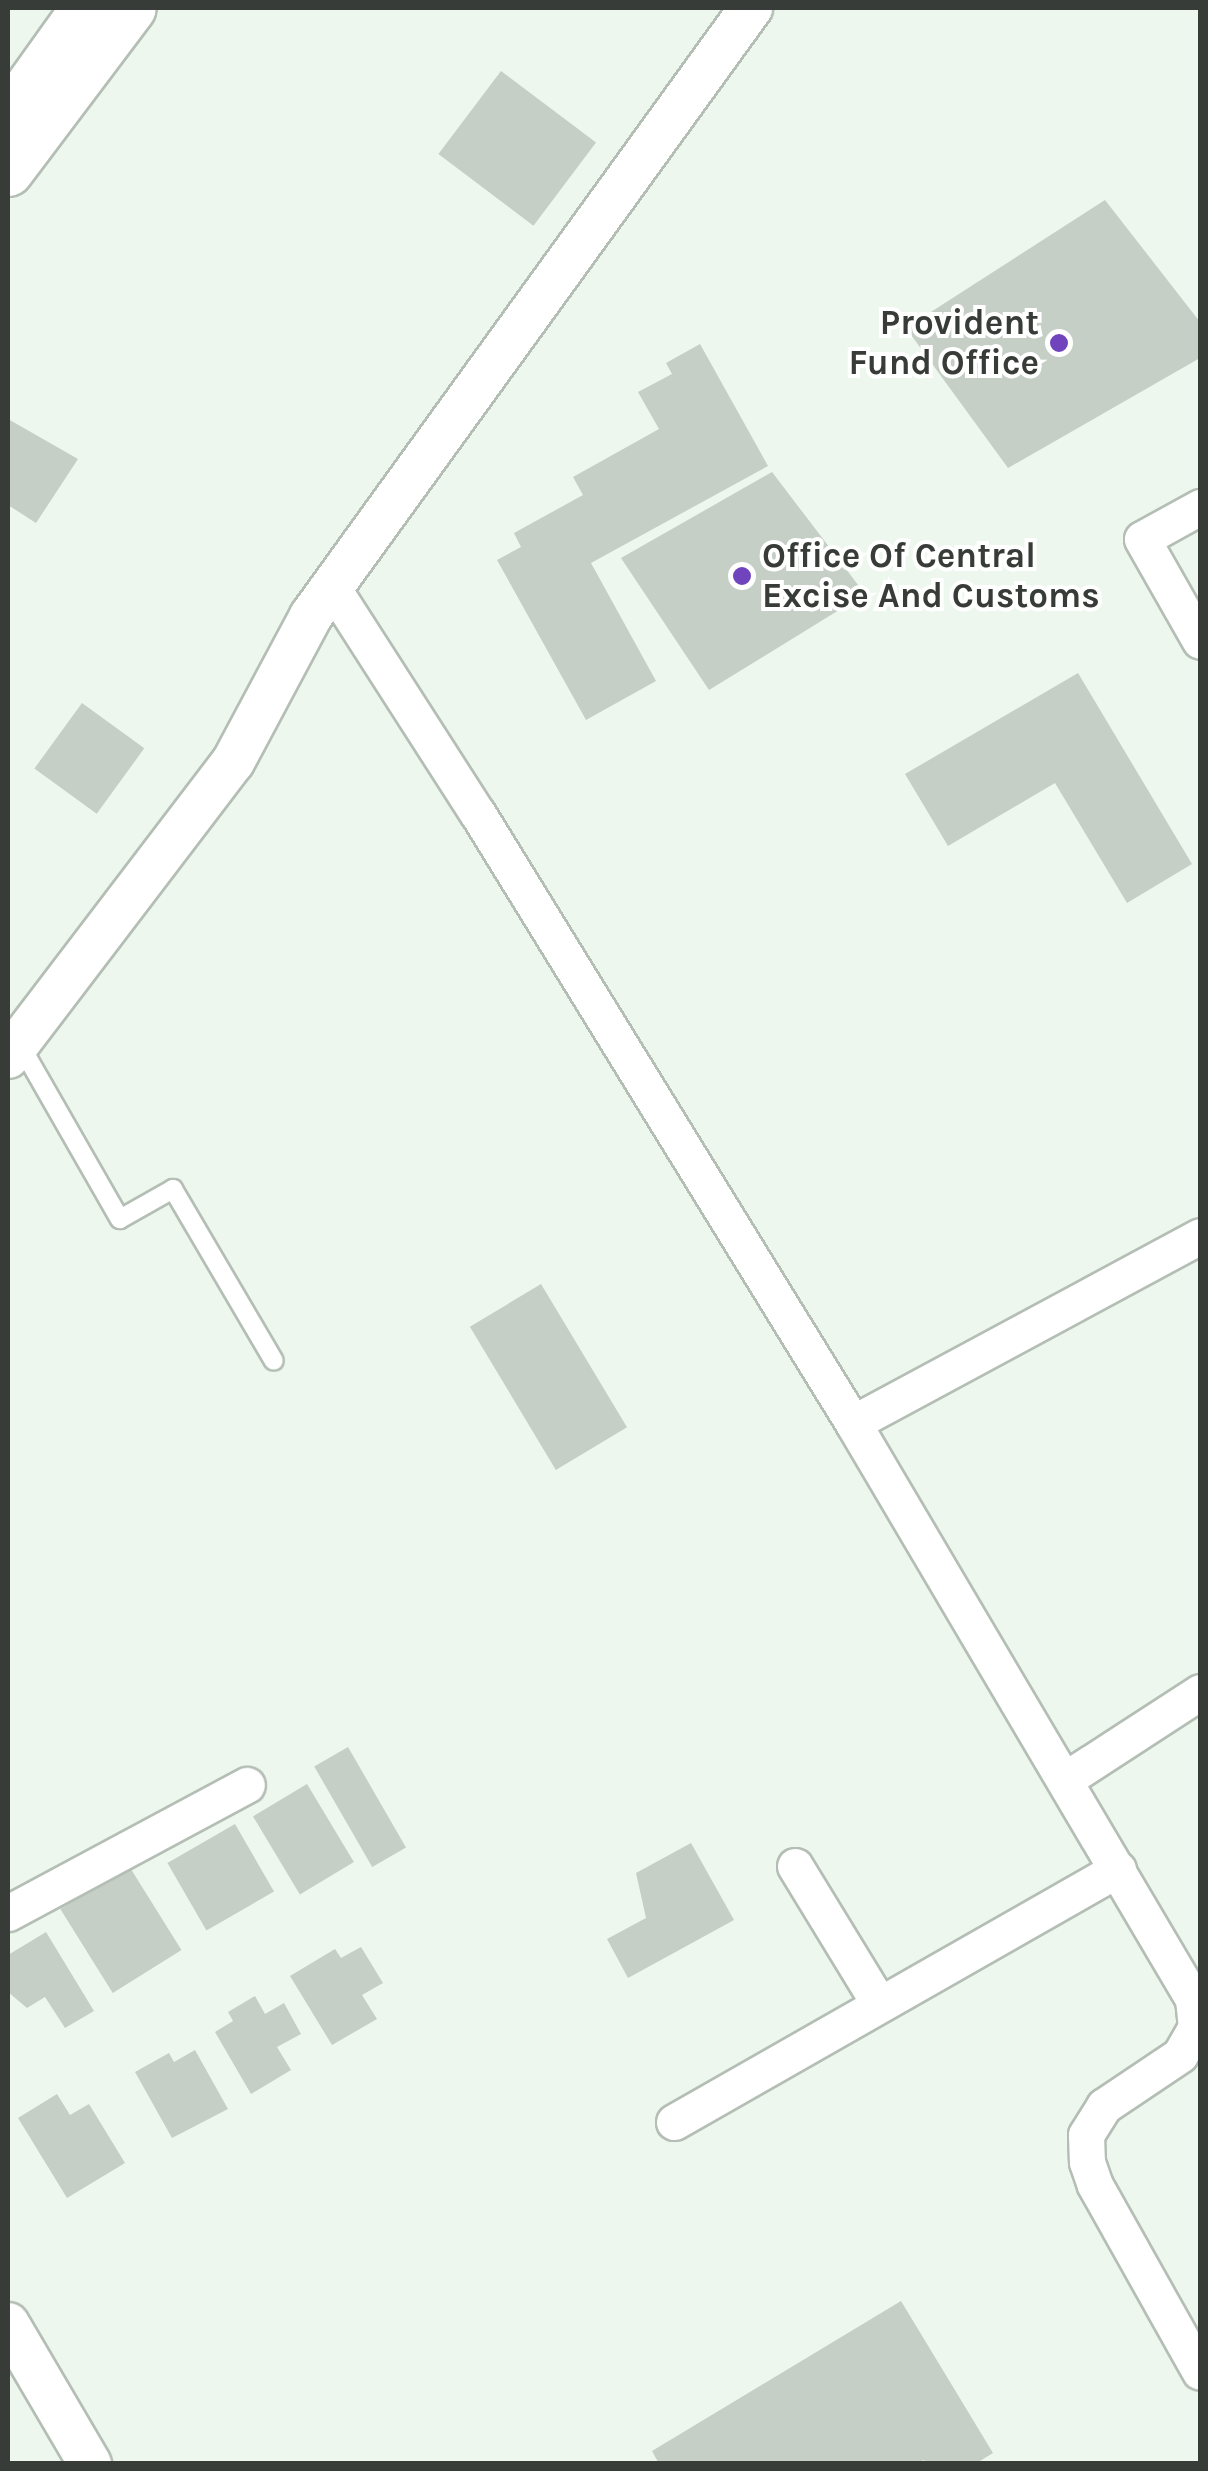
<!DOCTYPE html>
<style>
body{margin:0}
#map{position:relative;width:1208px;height:2471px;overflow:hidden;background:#edf7ed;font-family:Karla,sans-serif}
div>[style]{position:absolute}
.building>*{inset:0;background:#c5cfc5;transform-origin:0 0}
.roads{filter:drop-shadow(2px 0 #b4beb5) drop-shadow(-2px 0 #b4beb5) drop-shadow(0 2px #b4beb5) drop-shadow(0 -2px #b4beb5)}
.service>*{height:18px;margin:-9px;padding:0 9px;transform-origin:9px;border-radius:9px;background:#fff}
.minor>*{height:35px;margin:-17.5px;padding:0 17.5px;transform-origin:17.5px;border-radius:17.5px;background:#fff}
.tertiary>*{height:42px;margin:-21px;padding:0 21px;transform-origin:21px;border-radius:21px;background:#fff}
.secondary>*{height:50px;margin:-25px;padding:0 25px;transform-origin:25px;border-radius:25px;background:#fff}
.dots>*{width:28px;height:28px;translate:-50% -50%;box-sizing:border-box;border:5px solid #fff;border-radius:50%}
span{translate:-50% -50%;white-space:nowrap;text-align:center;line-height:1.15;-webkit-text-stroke:8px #fff;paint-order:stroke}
.poi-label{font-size:35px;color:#383c38;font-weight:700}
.right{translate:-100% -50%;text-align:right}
.left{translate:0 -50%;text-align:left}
.frame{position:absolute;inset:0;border:10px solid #383c38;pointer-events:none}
</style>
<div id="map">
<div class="building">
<i style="left:501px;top:71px;width:119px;height:104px;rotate:37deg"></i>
<i style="clip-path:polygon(1105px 200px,1200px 322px,1200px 358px,1008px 468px,906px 328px)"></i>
<i style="clip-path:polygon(700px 344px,768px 466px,591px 563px,656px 681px,586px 720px,497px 560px,521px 547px,514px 533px,583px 495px,573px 477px,659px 429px,638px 392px,672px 374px,666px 363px)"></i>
<i style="clip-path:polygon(8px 419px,78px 459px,36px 523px,8px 505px)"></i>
<i style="clip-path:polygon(772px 472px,865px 594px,709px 690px,621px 558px)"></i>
<i style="clip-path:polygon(1078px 673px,1192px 864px,1127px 903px,1055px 783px,948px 846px,905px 774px)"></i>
<i style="left:82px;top:703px;width:77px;height:81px;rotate:36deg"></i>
<i style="left:541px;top:1284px;width:167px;height:83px;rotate:59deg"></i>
<i style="left:348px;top:1747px;width:116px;height:39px;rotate:60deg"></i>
<i style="left:307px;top:1784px;width:91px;height:63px;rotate:59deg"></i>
<i style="left:235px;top:1824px;width:78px;height:78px;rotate:60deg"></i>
<i style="clip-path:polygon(691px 1843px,734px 1920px,628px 1978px,607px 1939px,646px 1918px,636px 1873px)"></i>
<i style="left:129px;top:1866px;width:99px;height:81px;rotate:58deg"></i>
<i style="clip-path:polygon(46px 1932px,94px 2011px,65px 2028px,45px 1997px,27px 2008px,8px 1992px,8px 1955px)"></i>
<i style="clip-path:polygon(361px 1947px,383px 1983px,362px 1995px,377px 2019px,332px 2045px,290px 1976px,335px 1949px,341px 1958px)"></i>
<i style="clip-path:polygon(255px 1996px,265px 2014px,284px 2003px,301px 2034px,277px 2047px,291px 2070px,251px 2094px,215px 2032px,233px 2021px,228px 2012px)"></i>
<i style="clip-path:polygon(195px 2050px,228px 2109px,172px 2138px,135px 2072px,169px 2053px,174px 2062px)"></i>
<i style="clip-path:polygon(57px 2094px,70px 2115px,89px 2104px,125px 2163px,67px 2198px,18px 2118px)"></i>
<i style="clip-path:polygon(901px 2301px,993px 2453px,975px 2464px,926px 2464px,924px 2460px,916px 2464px,659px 2464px,652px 2451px)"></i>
</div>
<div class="roads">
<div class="service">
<i style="left:19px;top:1043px;width:203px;rotate:60.2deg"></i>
<i style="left:120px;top:1219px;width:61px;rotate:-29.5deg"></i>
<i style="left:173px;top:1189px;width:199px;rotate:59.6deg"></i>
</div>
<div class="minor">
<i style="left:1200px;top:507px;width:66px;rotate:151.1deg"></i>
<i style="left:1142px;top:539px;width:117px;rotate:60.4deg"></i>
<i style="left:332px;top:587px;width:270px;rotate:57.3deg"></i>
<i style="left:478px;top:814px;width:715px;rotate:58.38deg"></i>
<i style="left:853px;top:1423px;width:669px;rotate:59.45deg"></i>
<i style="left:1193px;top:1999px;width:28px;rotate:84deg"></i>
<i style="left:1196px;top:2027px;width:32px;rotate:120deg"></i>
<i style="left:1180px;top:2055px;width:92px;rotate:146.1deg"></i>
<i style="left:1104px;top:2106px;width:34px;rotate:122deg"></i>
<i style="left:1086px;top:2135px;width:27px;rotate:88deg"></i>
<i style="left:1087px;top:2162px;width:24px;rotate:71deg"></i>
<i style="left:1095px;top:2185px;width:214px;rotate:60.7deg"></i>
<i style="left:853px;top:1423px;width:394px;rotate:-28.3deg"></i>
<i style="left:1066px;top:1779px;width:160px;rotate:-33deg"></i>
<i style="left:795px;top:1866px;width:159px;rotate:58.6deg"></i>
<i style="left:8px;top:1913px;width:271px;rotate:-28.2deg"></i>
<i style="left:674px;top:2122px;width:511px;rotate:-29.68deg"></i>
</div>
<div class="tertiary">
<i style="left:8px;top:1057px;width:371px;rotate:-52.7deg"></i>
<i style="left:233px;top:762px;width:166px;rotate:-61.9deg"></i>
<i style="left:311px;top:616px;width:751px;rotate:-54.11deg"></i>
<i style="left:8px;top:2324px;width:162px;rotate:59.6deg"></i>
</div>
<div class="secondary">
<i style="left:16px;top:107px;width:122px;rotate:-54.4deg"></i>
<i style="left:8px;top:171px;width:204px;rotate:-53deg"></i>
</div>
</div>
<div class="dots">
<i style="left:1059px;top:343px;background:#7044bc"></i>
<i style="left:742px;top:576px;background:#7044bc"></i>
</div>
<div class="poi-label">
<span class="right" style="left:1039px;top:343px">Provident<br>Fund Office</span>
<span class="left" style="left:762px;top:576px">Office Of Central<br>Excise And Customs</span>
</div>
<div class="frame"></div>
</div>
